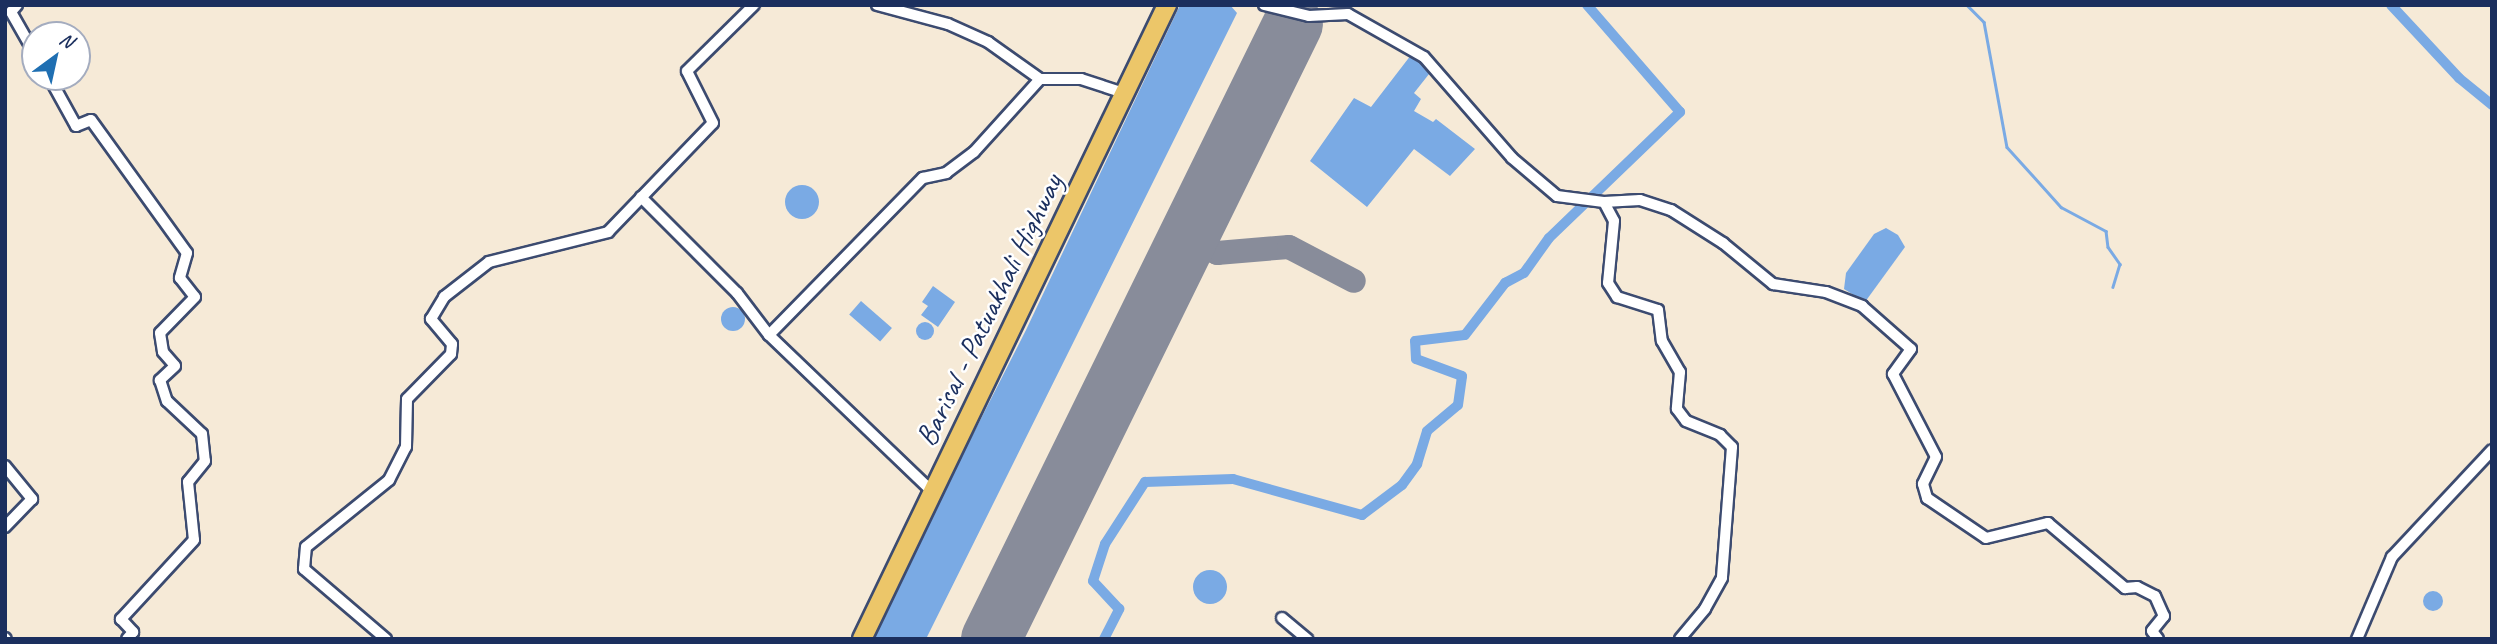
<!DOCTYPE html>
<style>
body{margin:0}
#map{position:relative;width:2497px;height:644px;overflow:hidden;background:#f6ead7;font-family:Caveat,sans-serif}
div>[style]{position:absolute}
.water>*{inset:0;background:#7aaae4;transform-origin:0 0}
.round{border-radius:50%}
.stream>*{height:2.5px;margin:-1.25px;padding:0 1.25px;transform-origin:1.25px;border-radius:1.25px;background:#7aaae4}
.canal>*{height:10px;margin:-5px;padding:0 5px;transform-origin:5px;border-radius:5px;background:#7aaae4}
.taxiway>*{height:24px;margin:-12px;padding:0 12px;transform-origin:12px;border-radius:12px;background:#888c9a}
.runway>*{height:60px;margin:-30px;padding:0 30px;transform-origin:30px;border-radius:30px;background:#888c9a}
.roads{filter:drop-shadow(2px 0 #3c4b70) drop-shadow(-2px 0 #3c4b70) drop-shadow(0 2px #3c4b70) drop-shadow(0 -2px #3c4b70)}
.street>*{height:10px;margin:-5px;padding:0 5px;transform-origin:5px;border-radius:5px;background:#fff}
.highway>*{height:18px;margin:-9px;padding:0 9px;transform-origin:9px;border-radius:9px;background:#ecc669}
span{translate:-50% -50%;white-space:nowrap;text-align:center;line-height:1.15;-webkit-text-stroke:5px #fff;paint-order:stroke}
.street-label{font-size:30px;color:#1b2f5e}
.frame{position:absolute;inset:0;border:7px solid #1b2f5e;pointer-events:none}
.north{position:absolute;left:21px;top:21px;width:70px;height:70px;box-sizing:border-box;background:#fff;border:2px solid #a4acbf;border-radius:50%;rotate:33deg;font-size:19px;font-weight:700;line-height:28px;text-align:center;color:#1b2f5e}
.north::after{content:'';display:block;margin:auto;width:24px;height:32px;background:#1f6fb2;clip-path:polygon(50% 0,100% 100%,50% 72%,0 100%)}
</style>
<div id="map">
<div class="water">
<i style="clip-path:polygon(1180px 5px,1230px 5px,1237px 13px,926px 639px,869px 639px,1026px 330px)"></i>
<i style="clip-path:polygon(1411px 55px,1433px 69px,1414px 93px,1421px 99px,1414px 111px,1433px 122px,1436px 119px,1475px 149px,1450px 176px,1414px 149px,1367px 207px,1310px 161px,1354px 98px,1371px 107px)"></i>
<i class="round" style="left:785px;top:185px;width:34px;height:34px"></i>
<i style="clip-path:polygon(1886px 228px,1898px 235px,1905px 247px,1865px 302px,1844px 289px,1846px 273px,1874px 234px)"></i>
<i style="clip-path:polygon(933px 286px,955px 302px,938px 327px,921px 315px,928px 306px,922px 302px)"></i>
<i style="left:861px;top:301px;width:41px;height:18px;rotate:41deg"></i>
<i class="round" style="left:721px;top:307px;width:24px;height:24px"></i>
<i class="round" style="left:916px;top:322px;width:18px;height:18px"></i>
<i class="round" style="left:1193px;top:570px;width:34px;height:34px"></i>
<i class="round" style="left:2423px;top:591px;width:20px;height:20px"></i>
</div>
<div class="stream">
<i style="left:1967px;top:5px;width:24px;rotate:45deg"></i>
<i style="left:1984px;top:22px;width:127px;rotate:79.6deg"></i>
<i style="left:2007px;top:147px;width:81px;rotate:48deg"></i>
<i style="left:2061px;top:207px;width:51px;rotate:28.1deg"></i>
<i style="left:2106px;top:231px;width:16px;rotate:83deg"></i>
<i style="left:2108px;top:247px;width:21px;rotate:55deg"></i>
<i style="left:2120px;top:264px;width:24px;rotate:107deg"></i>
</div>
<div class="canal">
<i style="left:2391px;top:5px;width:100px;rotate:47deg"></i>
<i style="left:2459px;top:78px;width:43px;rotate:39.3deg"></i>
<i style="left:1104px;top:639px;width:34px;rotate:-63deg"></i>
<i style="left:1119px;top:609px;width:38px;rotate:-133deg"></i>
<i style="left:1093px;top:581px;width:39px;rotate:-72deg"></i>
<i style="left:1105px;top:544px;width:74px;rotate:-57.2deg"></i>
<i style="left:1145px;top:482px;width:88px;rotate:-2deg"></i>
<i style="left:1233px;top:479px;width:134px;rotate:15.6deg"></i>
<i style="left:1362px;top:515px;width:50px;rotate:-36.9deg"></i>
<i style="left:1402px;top:485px;width:26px;rotate:-54deg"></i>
<i style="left:1417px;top:464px;width:34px;rotate:-73deg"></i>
<i style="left:1427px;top:431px;width:40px;rotate:-40deg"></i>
<i style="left:1458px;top:405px;width:29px;rotate:-82deg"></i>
<i style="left:1462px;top:376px;width:49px;rotate:-159.7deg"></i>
<i style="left:1416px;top:359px;width:18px;rotate:-93deg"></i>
<i style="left:1415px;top:341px;width:50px;rotate:-6.8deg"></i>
<i style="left:1465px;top:335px;width:66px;rotate:-52.4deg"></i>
<i style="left:1505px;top:283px;width:21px;rotate:-28deg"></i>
<i style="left:1524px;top:273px;width:43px;rotate:-54.5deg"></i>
<i style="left:1549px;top:238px;width:182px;rotate:-43.9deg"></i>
<i style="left:1680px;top:112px;width:142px;rotate:-131deg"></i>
</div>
<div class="taxiway">
<i style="left:1188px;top:238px;width:33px;rotate:27deg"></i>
<i style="left:1217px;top:253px;width:72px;rotate:-4.8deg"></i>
<i style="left:1289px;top:247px;width:73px;rotate:27.6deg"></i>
</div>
<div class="runway">
<i style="left:991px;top:639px;width:685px;rotate:-63.85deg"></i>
</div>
<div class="roads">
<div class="street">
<i style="left:17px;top:5px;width:9px;rotate:131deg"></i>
<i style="left:11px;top:12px;width:48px;rotate:60.3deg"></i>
<i style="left:877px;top:5px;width:73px;rotate:15deg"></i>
<i style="left:948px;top:24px;width:44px;rotate:24.2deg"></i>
<i style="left:988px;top:42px;width:64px;rotate:35.4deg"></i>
<i style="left:1264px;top:5px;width:46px;rotate:13.7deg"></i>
<i style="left:1309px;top:16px;width:39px;rotate:-3deg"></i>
<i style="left:1348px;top:14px;width:87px;rotate:29.5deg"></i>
<i style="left:1424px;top:57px;width:134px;rotate:48.9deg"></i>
<i style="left:1512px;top:158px;width:59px;rotate:40.2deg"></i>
<i style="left:1557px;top:196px;width:47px;rotate:7.3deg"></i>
<i style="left:1604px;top:202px;width:36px;rotate:-3deg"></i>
<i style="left:1640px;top:200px;width:33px;rotate:18deg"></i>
<i style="left:1671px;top:210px;width:62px;rotate:32.4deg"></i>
<i style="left:1723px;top:243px;width:65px;rotate:39.4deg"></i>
<i style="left:1773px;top:284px;width:54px;rotate:8.6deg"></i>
<i style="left:1826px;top:292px;width:39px;rotate:21deg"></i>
<i style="left:1862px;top:306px;width:65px;rotate:41.3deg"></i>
<i style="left:1911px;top:349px;width:31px;rotate:126deg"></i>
<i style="left:1893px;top:374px;width:93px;rotate:62.6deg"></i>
<i style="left:1936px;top:457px;width:30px;rotate:116deg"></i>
<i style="left:1923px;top:484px;width:15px;rotate:74deg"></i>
<i style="left:1927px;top:498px;width:71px;rotate:34.1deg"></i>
<i style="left:1986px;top:538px;width:64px;rotate:-13.6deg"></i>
<i style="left:2048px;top:523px;width:101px;rotate:40.2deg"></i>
<i style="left:2125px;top:588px;width:12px;rotate:-5deg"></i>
<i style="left:2137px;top:587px;width:20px;rotate:27deg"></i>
<i style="left:2155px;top:596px;width:22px;rotate:66deg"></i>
<i style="left:2164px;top:616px;width:19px;rotate:129deg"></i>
<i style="left:2152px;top:631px;width:10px;rotate:53deg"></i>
<i style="left:49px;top:77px;width:56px;rotate:61.1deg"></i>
<i style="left:76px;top:126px;width:16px;rotate:-22deg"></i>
<i style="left:91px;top:120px;width:164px;rotate:54.2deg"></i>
<i style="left:187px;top:253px;width:26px;rotate:106deg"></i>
<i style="left:180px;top:278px;width:24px;rotate:52deg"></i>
<i style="left:195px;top:297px;width:50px;rotate:134.2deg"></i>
<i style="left:160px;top:333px;width:19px;rotate:81deg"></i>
<i style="left:163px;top:352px;width:18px;rotate:49deg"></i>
<i style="left:175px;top:366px;width:21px;rotate:137deg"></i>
<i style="left:160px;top:380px;width:22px;rotate:72deg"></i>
<i style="left:167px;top:401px;width:48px;rotate:43.3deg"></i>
<i style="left:202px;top:434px;width:27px;rotate:84deg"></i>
<i style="left:205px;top:461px;width:27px;rotate:129deg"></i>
<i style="left:188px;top:482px;width:58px;rotate:84.1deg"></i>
<i style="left:194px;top:540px;width:108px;rotate:132.7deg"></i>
<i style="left:121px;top:619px;width:18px;rotate:47deg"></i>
<i style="left:133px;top:632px;width:9px;rotate:131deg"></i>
<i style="left:641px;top:197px;width:136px;rotate:45deg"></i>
<i style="left:737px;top:293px;width:53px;rotate:52.7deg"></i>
<i style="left:769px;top:335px;width:227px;rotate:43.8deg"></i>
<i style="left:1604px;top:202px;width:21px;rotate:62deg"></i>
<i style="left:1614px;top:221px;width:62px;rotate:95.5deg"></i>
<i style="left:1608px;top:283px;width:17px;rotate:57deg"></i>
<i style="left:1617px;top:297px;width:43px;rotate:17.6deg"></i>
<i style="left:1658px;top:310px;width:31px;rotate:83deg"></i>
<i style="left:1662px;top:341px;width:36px;rotate:60deg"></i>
<i style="left:1680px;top:372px;width:37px;rotate:95deg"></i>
<i style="left:1677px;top:409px;width:15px;rotate:53deg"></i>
<i style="left:1686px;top:421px;width:37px;rotate:22deg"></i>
<i style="left:1720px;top:435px;width:17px;rotate:45deg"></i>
<i style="left:1732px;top:447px;width:131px;rotate:94.4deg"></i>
<i style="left:1722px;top:578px;width:35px;rotate:119deg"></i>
<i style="left:1705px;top:609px;width:39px;rotate:130deg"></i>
<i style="left:769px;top:335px;width:220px;rotate:-45.6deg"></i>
<i style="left:923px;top:178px;width:24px;rotate:-12deg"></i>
<i style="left:946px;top:173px;width:35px;rotate:-37deg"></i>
<i style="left:974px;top:152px;width:98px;rotate:-47.9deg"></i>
<i style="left:1040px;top:79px;width:41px"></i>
<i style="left:1081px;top:79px;width:45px;rotate:18deg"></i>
<i style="left:5px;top:466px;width:43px;rotate:50.7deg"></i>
<i style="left:32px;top:499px;width:39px;rotate:134deg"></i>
<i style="left:1282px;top:618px;width:33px;rotate:40deg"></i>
<i style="left:5px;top:638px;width:1px;rotate:45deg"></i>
<i style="left:386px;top:639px;width:108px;rotate:-139.5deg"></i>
<i style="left:304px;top:569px;width:22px;rotate:-85deg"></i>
<i style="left:306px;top:547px;width:107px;rotate:-38.9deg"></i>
<i style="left:389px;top:480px;width:37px;rotate:-63deg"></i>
<i style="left:406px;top:447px;width:48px;rotate:-88.8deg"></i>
<i style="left:407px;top:399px;width:63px;rotate:-45.6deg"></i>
<i style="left:451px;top:354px;width:10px;rotate:-84deg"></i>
<i style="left:452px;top:344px;width:33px;rotate:-130deg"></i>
<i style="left:431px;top:319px;width:26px;rotate:-59deg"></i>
<i style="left:444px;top:297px;width:57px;rotate:-37.9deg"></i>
<i style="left:489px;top:262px;width:123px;rotate:-14.1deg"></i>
<i style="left:608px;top:232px;width:151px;rotate:-46.1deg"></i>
<i style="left:713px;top:123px;width:58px;rotate:-116.6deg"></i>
<i style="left:687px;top:71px;width:94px;rotate:-44.6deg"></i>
<i style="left:2357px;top:639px;width:89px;rotate:-66.9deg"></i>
<i style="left:2392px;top:557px;width:146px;rotate:-46.9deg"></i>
</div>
<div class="highway">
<i style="left:862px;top:639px;width:704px;rotate:-64.31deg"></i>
</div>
</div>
<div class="street-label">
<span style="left:989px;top:310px;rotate:-64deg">Barisal - Patuakhali Highway</span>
</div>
<div class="frame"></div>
<div class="north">N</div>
</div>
